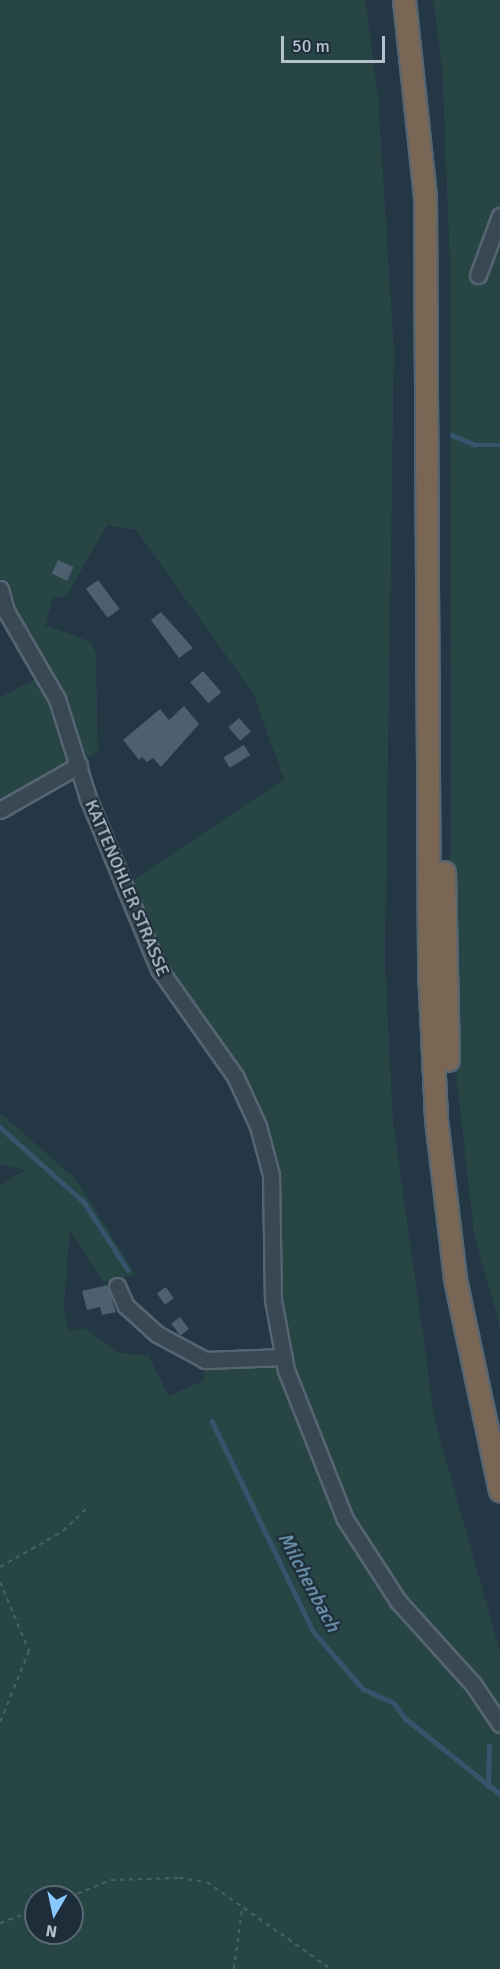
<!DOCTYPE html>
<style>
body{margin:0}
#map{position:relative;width:500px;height:1969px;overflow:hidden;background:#233744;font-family:Signika,sans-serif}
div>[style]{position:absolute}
.green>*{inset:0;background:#264544}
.stream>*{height:4.5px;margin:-2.25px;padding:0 2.25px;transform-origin:2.25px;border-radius:2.25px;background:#36556d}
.building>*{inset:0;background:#4c6070;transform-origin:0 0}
.path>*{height:2px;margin-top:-1px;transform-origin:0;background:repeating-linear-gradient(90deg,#466361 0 4.5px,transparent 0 9px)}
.roads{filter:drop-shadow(2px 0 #566571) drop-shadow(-2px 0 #566571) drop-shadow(0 2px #566571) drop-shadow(0 -2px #566571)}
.minor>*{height:15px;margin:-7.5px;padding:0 7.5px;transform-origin:7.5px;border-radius:7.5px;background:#384854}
.highway>*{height:21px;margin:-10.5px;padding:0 10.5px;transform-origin:10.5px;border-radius:10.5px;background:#7a6654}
span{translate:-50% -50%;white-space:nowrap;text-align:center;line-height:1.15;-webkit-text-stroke:4.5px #1d2d39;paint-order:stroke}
.street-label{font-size:18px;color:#b5c2cd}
.water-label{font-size:20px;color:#7298b4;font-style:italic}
.north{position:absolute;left:24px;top:1885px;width:60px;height:60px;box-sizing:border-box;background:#1d2d39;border:2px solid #5a6974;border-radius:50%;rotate:189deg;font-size:16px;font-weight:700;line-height:24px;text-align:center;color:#b5c2cd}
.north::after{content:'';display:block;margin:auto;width:21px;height:27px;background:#89c9ff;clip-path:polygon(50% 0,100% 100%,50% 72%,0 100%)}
.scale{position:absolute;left:281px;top:36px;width:104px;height:27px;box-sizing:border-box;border:3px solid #b5c2cd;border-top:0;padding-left:8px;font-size:18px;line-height:21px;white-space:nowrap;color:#b5c2cd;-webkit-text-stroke:4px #1d2d39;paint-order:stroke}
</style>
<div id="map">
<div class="green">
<i style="clip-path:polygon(evenodd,0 0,365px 0,378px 95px,394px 351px,385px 962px,393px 1121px,435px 1421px,500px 1652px,500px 1969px,0 1969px,0 1185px,25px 1170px,0 1164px,0 1113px,76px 1179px,136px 1275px,103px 1282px,70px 1230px,64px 1306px,68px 1331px,85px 1328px,119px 1353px,148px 1355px,169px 1396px,204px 1380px,205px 1360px,284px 1357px,258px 1126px,176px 997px,126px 885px,284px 779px,253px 693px,136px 530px,107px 525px,66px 597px,53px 598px,45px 625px,89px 641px,96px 652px,98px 751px,0 810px,0 697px,45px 674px,0 589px,0 0,36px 1897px,72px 1897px,72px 1933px,36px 1933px,36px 1897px)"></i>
<i style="clip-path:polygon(433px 0,500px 0,500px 1326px,474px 1234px,451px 1026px,450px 263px,442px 64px)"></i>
</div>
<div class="stream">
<i style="left:452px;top:435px;width:25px;rotate:23deg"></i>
<i style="left:475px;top:445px;width:25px"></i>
<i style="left:0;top:1127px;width:113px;rotate:41.8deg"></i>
<i style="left:84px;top:1202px;width:81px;rotate:57.1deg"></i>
<i style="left:212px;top:1421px;width:233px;rotate:64.3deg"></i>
<i style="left:313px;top:1631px;width:77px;rotate:49.2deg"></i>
<i style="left:363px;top:1689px;width:34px;rotate:24deg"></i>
<i style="left:394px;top:1703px;width:19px;rotate:54deg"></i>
<i style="left:405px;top:1718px;width:122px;rotate:38.7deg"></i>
<i style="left:488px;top:1787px;width:41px;rotate:-88.6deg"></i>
</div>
<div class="building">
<i style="left:58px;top:560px;width:17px;height:15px;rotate:25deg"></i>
<i style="left:98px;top:580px;width:36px;height:15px;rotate:53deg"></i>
<i style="clip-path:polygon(161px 612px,193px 648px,179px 658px,151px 620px)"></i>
<i style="left:203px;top:671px;width:28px;height:17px;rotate:49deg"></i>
<i style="clip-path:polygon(184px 706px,199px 724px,161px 767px,153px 758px,147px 762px,142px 757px,139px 760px,123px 740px,160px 709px,169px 720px)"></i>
<i style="left:239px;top:718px;width:18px;height:14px;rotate:49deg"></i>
<i style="left:244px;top:745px;width:12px;height:24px;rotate:59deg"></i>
<i style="clip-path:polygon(107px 1285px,116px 1312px,102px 1315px,100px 1307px,87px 1310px,82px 1291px)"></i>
<i style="left:166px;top:1287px;width:14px;height:11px;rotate:56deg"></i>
<i style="left:180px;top:1317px;width:15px;height:11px;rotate:53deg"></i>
</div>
<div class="path">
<i style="left:0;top:1567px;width:73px;rotate:-29.7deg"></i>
<i style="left:63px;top:1531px;width:33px;rotate:-44deg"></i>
<i style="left:0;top:1582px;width:75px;rotate:67.2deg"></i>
<i style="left:29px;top:1651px;width:77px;rotate:112.2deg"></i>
<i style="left:69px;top:1897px;width:45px;rotate:-22deg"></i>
<i style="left:111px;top:1880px;width:68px;rotate:-1.7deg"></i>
<i style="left:179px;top:1878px;width:28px;rotate:8deg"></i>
<i style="left:207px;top:1882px;width:151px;rotate:35.1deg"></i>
<i style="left:0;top:1923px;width:38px;rotate:-20deg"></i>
<i style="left:234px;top:1969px;width:61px;rotate:-82.4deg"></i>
</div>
<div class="roads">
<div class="minor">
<i style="left:478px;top:275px;width:63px;rotate:-69.6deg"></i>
<i style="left:0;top:589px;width:23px;rotate:75deg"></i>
<i style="left:6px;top:611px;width:102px;rotate:59.9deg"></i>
<i style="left:57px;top:699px;width:104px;rotate:72.6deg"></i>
<i style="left:88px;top:798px;width:185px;rotate:67.5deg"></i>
<i style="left:159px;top:969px;width:131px;rotate:54.6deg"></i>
<i style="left:235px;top:1076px;width:55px;rotate:65.3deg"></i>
<i style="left:258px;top:1126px;width:51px;rotate:75.1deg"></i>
<i style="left:271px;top:1175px;width:125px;rotate:89.1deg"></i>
<i style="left:273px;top:1300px;width:71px;rotate:79.5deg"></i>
<i style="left:286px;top:1370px;width:160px;rotate:68.4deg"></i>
<i style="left:345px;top:1519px;width:98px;rotate:57.1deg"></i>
<i style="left:398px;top:1601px;width:112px;rotate:47.9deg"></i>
<i style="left:473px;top:1684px;width:48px;rotate:56deg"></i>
<i style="left:0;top:810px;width:91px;rotate:-29.7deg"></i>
<i style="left:117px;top:1286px;width:22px;rotate:66deg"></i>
<i style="left:126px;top:1306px;width:42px;rotate:42.1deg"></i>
<i style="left:157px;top:1334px;width:55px;rotate:28.4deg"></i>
<i style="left:205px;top:1360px;width:79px;rotate:-2.2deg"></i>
</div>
<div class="highway">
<i style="left:404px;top:0;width:197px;rotate:83.9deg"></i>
<i style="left:425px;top:196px;width:774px;rotate:89.7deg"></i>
<i style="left:429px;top:970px;width:149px;rotate:87.3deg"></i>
<i style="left:436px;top:1119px;width:161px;rotate:83.2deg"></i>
<i style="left:455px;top:1279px;width:216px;rotate:78deg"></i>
<i style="left:444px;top:872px;width:188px;rotate:88.8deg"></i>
</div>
</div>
<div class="street-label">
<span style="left:127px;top:888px;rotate:67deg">KATTENOHLER STRASSE</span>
</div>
<div class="water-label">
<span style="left:309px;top:1582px;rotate:62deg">Milchenbach</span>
</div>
<div class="north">N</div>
<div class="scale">50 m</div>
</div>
